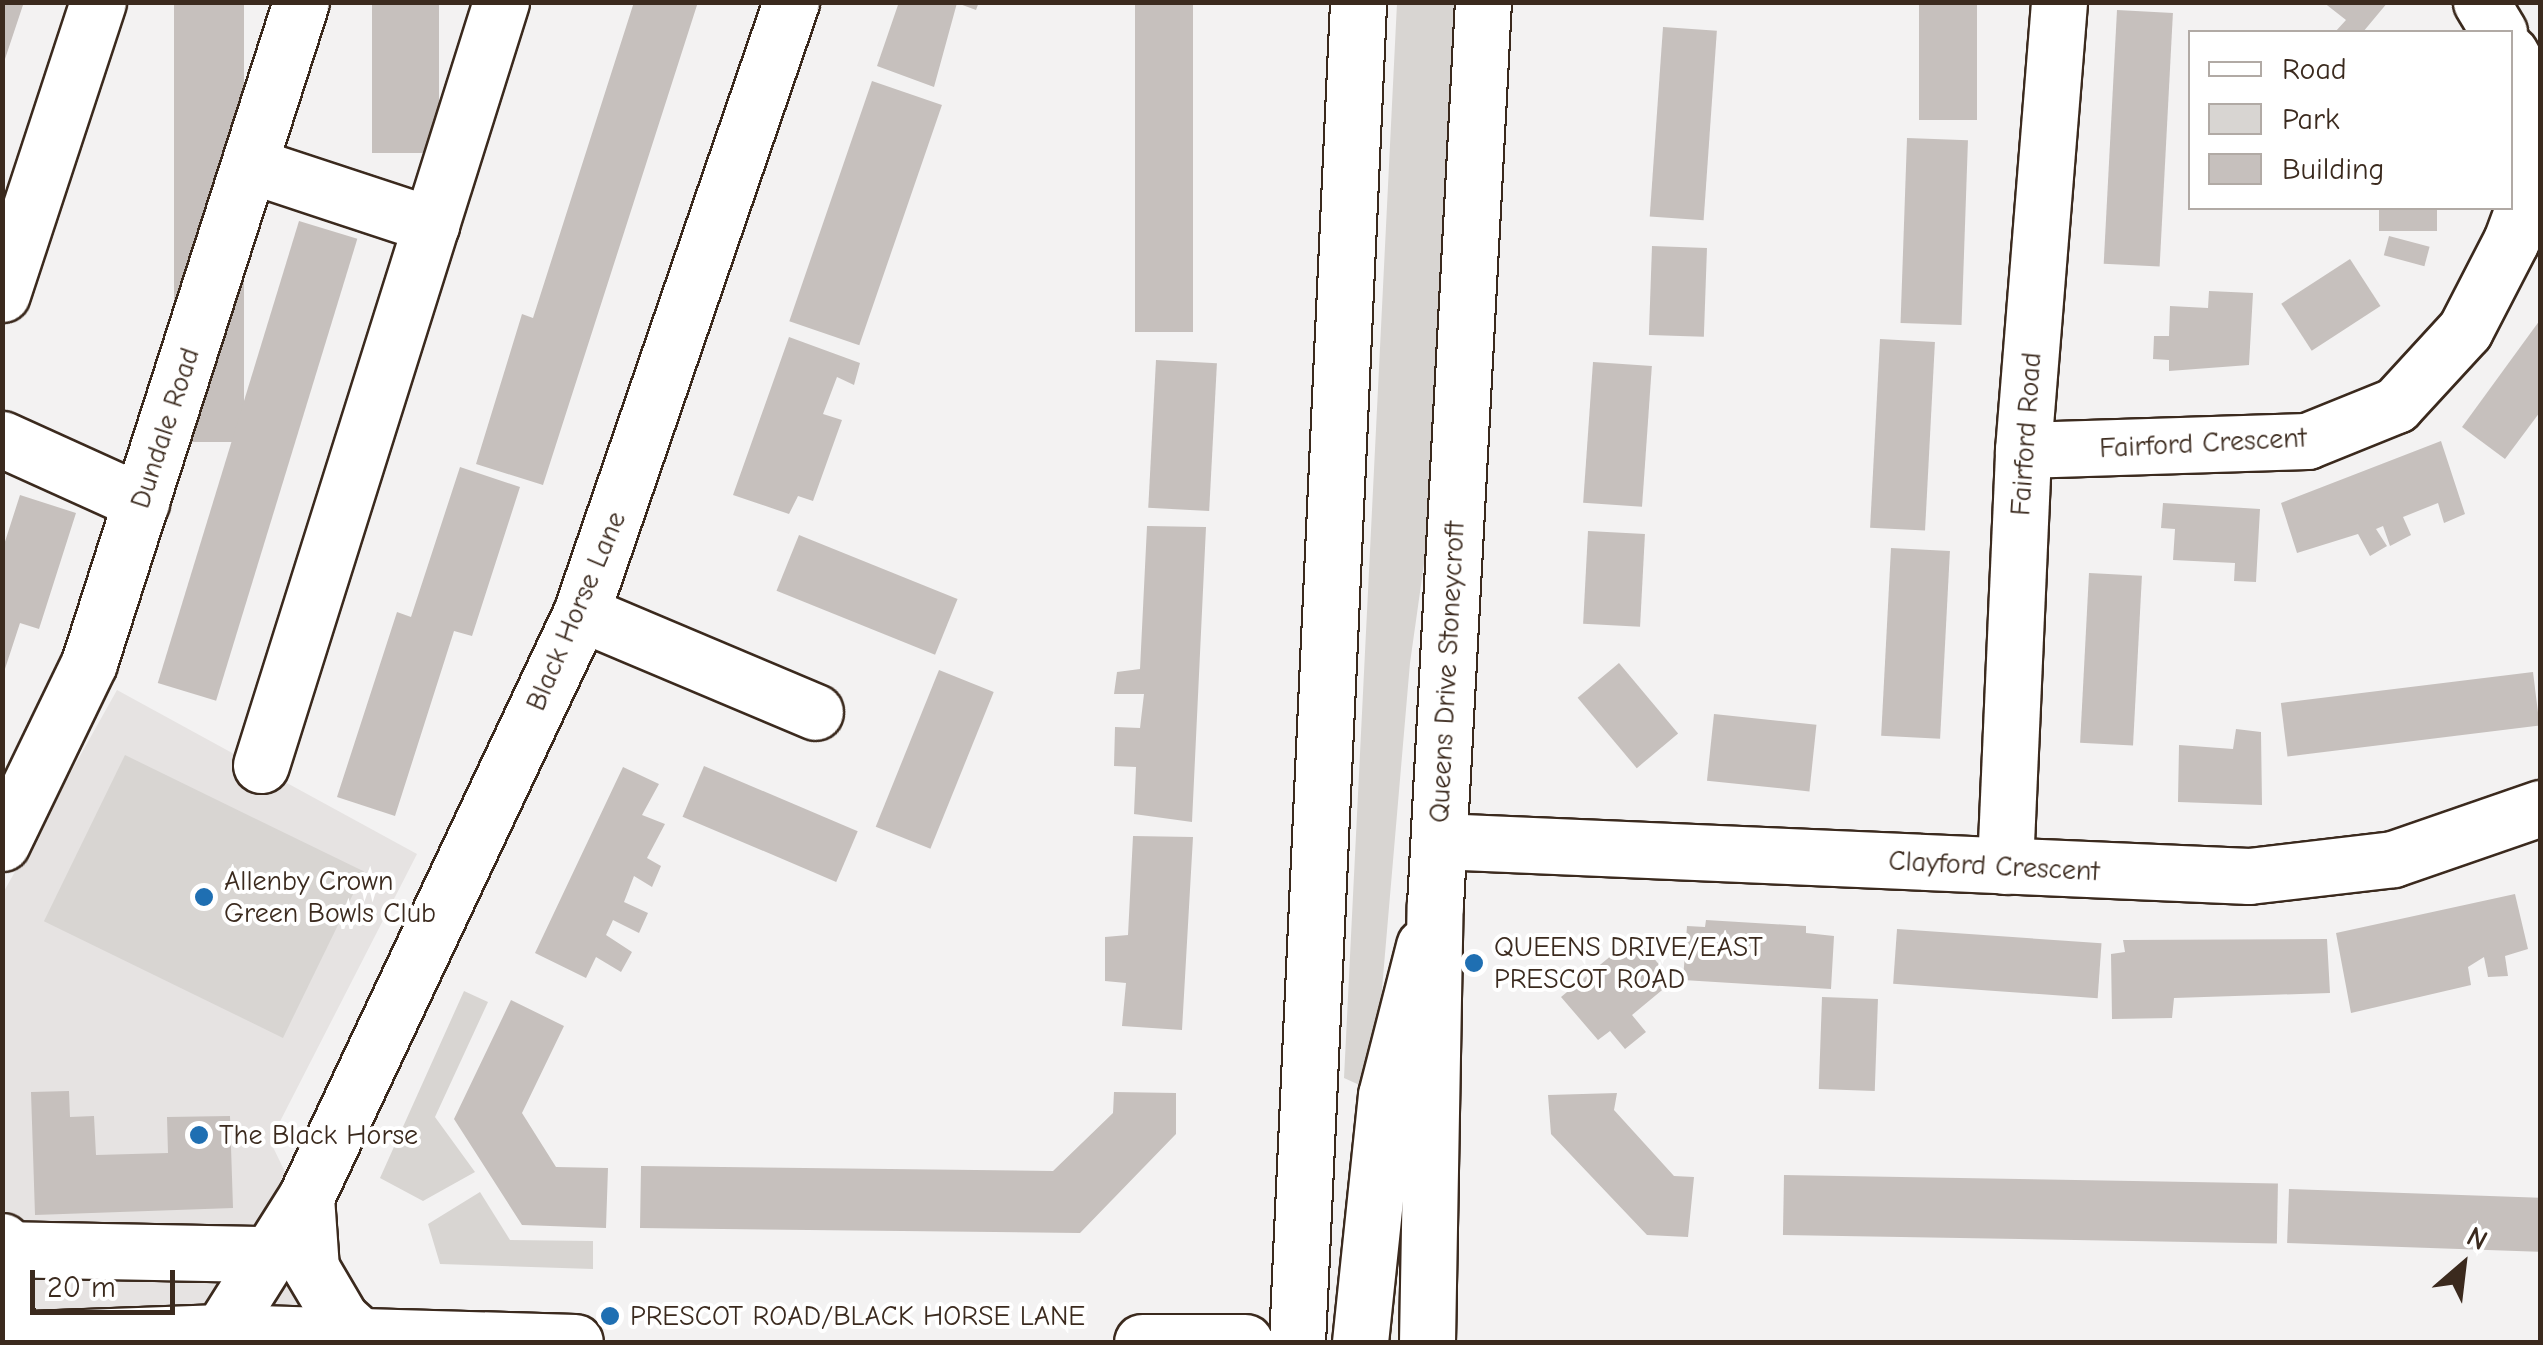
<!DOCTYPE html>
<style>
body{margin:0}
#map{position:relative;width:2543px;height:1345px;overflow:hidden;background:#f3f2f2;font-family:"Comic Neue",sans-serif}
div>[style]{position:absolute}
.built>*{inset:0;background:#e6e3e2}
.green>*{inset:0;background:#d8d5d2;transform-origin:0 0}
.building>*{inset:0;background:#c6c0bd;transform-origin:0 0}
.roads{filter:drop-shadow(2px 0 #3b2a1e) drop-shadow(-2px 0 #3b2a1e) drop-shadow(0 2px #3b2a1e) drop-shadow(0 -2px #3b2a1e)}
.minor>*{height:55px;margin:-27.5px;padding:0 27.5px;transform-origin:27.5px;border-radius:27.5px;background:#fff}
.major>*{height:55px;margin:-27.5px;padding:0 27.5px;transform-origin:27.5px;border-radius:27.5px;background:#fff}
.highway>*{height:55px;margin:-27.5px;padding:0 27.5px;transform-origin:27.5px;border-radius:27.5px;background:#fff}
.dots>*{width:28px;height:28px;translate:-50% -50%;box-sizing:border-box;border:5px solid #fff;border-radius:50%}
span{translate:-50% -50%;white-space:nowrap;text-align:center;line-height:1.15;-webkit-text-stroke:8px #fff;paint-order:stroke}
.street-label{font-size:28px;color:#3b2a1e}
.poi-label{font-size:28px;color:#3b2a1e}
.left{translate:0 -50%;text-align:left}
.frame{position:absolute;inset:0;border:5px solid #3b2a1e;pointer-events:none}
.legend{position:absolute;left:2188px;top:30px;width:325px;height:180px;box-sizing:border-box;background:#fff;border:2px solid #b1aaa5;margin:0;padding:12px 18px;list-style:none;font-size:30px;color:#3b2a1e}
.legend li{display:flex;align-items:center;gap:20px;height:50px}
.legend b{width:50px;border:2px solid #b1aaa5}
.north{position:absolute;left:2413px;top:1215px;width:100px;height:100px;-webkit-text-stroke:8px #fff;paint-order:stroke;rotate:28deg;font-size:28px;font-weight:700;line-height:40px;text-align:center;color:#3b2a1e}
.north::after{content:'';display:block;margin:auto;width:35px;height:45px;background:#3b2a1e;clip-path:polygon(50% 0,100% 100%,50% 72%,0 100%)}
.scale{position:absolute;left:30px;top:1270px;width:145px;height:45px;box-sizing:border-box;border:5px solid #3b2a1e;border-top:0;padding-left:12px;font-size:30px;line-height:35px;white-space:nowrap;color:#3b2a1e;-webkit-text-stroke:8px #fff;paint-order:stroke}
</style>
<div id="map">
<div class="built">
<i style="clip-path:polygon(117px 690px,417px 854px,270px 1141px,368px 1342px,3px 1342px,3px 893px)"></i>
</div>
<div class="green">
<i style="clip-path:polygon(1397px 3px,1461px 3px,1433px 500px,1410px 663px,1374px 1082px,1364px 1087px,1344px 1078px)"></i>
<i style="left:125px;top:755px;width:266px;height:185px;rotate:26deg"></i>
<i style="clip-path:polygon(464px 991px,488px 1002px,435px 1117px,475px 1172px,423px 1201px,380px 1178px)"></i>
<i style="clip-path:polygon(480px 1192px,510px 1240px,593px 1241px,593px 1269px,440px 1264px,428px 1224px)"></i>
</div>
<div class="building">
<i style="clip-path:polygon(2px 2px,24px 2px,3px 65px,2px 65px)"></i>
<i style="left:174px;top:2px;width:70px;height:440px"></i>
<i style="left:372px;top:2px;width:67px;height:151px"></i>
<i style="clip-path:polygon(634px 2px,698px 2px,543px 485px,476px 464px,522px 314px,533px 318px)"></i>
<i style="clip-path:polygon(899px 2px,979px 2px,976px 10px,957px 3px,934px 87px,877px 66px)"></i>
<i style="left:1135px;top:2px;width:58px;height:330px"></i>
<i style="left:1919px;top:2px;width:58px;height:118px"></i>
<i style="clip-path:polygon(2323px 2px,2388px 2px,2363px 32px,2335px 32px,2346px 20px)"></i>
<i style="left:2117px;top:10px;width:56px;height:254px;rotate:3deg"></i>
<i style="left:1663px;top:27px;width:54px;height:190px;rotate:4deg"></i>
<i style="left:872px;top:81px;width:74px;height:254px;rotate:19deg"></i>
<i style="left:1907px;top:138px;width:61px;height:185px;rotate:2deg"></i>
<i style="left:2379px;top:208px;width:58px;height:23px"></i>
<i style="left:299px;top:221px;width:61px;height:483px;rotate:17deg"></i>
<i style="left:2389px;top:236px;width:42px;height:20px;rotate:15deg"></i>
<i style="left:1652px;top:246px;width:55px;height:89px;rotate:2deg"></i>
<i style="left:2350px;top:259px;width:56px;height:82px;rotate:57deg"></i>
<i style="clip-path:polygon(2209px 291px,2253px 293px,2249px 365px,2169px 371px,2169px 360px,2153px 359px,2154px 336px,2169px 336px,2170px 306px,2208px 308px)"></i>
<i style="clip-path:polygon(2540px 320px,2540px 412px,2505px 459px,2462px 427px)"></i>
<i style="clip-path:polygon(789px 337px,860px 363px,854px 385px,837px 377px,823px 414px,842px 420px,813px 501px,798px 496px,789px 514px,733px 495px)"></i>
<i style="left:1880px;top:339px;width:55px;height:189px;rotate:3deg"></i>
<i style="left:1156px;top:360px;width:61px;height:148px;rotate:3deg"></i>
<i style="left:1593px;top:362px;width:59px;height:141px;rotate:4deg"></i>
<i style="clip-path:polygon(2441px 441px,2465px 514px,2444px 523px,2438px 503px,2403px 517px,2411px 535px,2390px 546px,2383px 526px,2376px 529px,2387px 546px,2370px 556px,2358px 534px,2297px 553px,2281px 503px)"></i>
<i style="clip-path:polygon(460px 467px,520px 487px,472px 636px,454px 631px,395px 816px,337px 797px,397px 612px,411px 617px)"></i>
<i style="clip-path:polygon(20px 495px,76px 513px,39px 629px,20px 623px,3px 675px,2px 551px)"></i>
<i style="clip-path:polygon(2163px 503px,2260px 509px,2256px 582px,2234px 581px,2235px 563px,2173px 560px,2175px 529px,2161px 528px)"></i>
<i style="clip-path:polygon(1147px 526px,1206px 527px,1192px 822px,1134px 814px,1136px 767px,1114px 766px,1115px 727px,1140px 728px,1144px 694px,1114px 694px,1117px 672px,1140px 669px)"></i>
<i style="left:1588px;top:531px;width:57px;height:93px;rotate:3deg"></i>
<i style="left:799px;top:535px;width:171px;height:60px;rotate:22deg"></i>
<i style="left:1891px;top:548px;width:59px;height:188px;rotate:3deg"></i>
<i style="left:2089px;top:573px;width:53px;height:170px;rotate:3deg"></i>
<i style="left:1619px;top:663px;width:92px;height:54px;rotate:50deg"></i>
<i style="left:939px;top:670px;width:59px;height:169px;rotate:22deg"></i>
<i style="left:2533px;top:672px;width:54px;height:254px;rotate:83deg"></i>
<i style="left:1714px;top:714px;width:103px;height:67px;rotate:6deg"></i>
<i style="clip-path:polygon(2236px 729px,2261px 732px,2262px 805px,2178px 802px,2179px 745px,2233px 749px)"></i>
<i style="left:704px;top:766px;width:167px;height:55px;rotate:23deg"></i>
<i style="clip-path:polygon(623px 767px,659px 784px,642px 815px,665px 824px,647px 858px,661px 866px,652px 887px,634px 876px,624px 902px,648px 913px,639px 933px,613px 920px,606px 935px,632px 952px,621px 972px,596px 957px,586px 978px,535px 953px)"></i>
<i style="clip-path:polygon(1133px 836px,1193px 837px,1182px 1030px,1122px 1026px,1126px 983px,1105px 981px,1105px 937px,1128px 935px)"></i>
<i style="clip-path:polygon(2515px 894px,2528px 949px,2505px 956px,2508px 976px,2488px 977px,2484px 957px,2468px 967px,2471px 985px,2351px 1013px,2336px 933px)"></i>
<i style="clip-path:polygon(1706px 920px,1806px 926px,1806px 933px,1834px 936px,1831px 989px,1683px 980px,1687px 926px,1705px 927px)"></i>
<i style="left:1897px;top:929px;width:205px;height:55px;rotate:4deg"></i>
<i style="clip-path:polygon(1635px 936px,1673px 981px,1632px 1015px,1646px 1032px,1625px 1049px,1610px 1031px,1598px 1040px,1561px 997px)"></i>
<i style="clip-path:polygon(2327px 939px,2330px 993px,2174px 998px,2172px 1018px,2112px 1019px,2111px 954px,2125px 952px,2123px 940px)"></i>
<i style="left:1822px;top:997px;width:56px;height:92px;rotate:2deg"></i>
<i style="clip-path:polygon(511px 1000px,564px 1026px,522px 1113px,556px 1167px,608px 1168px,606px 1228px,522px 1225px,454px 1119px)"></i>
<i style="clip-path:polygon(69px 1091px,70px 1117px,94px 1116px,96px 1155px,168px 1153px,167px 1117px,230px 1116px,233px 1208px,35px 1215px,31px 1092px)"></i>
<i style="clip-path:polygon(1114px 1092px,1176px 1093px,1176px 1134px,1080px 1233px,640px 1228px,641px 1166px,1053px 1171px,1113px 1113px)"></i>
<i style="clip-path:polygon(1617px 1093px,1614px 1110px,1674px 1176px,1694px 1177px,1688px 1237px,1647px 1235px,1551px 1134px,1548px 1095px)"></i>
<i style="left:1784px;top:1175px;width:494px;height:60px;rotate:1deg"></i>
<i style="left:2289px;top:1189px;width:251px;height:54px;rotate:2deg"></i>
</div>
<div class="roads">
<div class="minor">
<i style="left:2481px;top:2px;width:35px;rotate:59deg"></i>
<i style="left:250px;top:165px;width:191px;rotate:18.3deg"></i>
<i style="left:2px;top:294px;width:307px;rotate:-71.8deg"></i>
<i style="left:2px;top:439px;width:153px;rotate:24.4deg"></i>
<i style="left:2023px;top:450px;width:284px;rotate:-1.8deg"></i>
<i style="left:2307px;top:441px;width:96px;rotate:-22deg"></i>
<i style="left:2396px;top:405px;width:102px;rotate:-47.4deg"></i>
<i style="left:2465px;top:330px;width:100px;rotate:-62.7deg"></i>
<i style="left:2511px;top:241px;width:78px;rotate:-69.7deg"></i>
<i style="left:2538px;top:168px;width:74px;rotate:-93.9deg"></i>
<i style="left:2533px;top:94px;width:47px;rotate:-119.3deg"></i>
<i style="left:581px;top:613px;width:254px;rotate:22.9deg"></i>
<i style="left:261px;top:765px;width:800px;rotate:-72.54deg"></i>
<i style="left:1439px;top:841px;width:811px;rotate:2.47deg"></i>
<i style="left:2249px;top:876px;width:145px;rotate:-6.7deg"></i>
<i style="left:2393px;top:859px;width:156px;rotate:-19.1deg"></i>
<i style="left:2px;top:843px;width:200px;rotate:-64.2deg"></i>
<i style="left:89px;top:663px;width:694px;rotate:-72.22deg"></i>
<i style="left:2005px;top:866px;width:416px;rotate:-87.5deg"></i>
<i style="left:2023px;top:450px;width:449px;rotate:-85.4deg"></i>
<i style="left:306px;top:1197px;width:646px;rotate:-64.78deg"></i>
<i style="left:581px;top:613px;width:646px;rotate:-71.03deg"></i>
<i style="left:2px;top:1241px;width:99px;rotate:87.1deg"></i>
<i style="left:3px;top:1249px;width:267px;rotate:1.1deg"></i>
<i style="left:221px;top:1332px;width:160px;rotate:-57.8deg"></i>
<i style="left:306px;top:1197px;width:71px;rotate:86deg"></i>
<i style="left:311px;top:1268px;width:59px;rotate:59.5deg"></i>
<i style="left:341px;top:1319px;width:25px;rotate:42deg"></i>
</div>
<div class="major">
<i style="left:2px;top:1340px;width:219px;rotate:-2.1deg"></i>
<i style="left:221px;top:1332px;width:354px;rotate:1.6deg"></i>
<i style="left:1142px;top:1342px;width:103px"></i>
<i style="left:1360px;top:1342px;width:248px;rotate:-84deg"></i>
<i style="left:1386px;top:1095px;width:154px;rotate:-75.7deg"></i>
</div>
<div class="highway">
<i style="left:1297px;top:1342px;width:1341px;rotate:-87.39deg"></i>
<i style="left:1427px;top:1342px;width:437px;rotate:-89deg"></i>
<i style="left:1435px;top:905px;width:904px;rotate:-86.96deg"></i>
</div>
</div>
<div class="dots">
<i style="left:204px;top:897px;background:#1f6fb2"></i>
<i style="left:1474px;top:963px;background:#1f6fb2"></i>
<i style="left:199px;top:1135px;background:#1f6fb2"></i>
<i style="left:610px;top:1316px;background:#1f6fb2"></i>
</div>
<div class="street-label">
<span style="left:165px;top:428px;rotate:-72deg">Dundale Road</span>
<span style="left:2026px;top:434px;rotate:-86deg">Fairford Road</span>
<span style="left:2203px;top:443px;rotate:-3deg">Fairford Crescent</span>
<span style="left:576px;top:611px;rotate:-67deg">Black Horse Lane</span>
<span style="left:1447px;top:672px;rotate:-87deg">Queens Drive Stoneycroft</span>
<span style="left:1994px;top:866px;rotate:3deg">Clayford Crescent</span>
</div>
<div class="poi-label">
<span class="left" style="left:224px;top:897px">Allenby Crown<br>Green Bowls Club</span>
<span class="left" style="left:1494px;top:963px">QUEENS DRIVE/EAST<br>PRESCOT ROAD</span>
<span class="left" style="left:219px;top:1135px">The Black Horse</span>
<span class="left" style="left:630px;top:1316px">PRESCOT ROAD/BLACK HORSE LANE</span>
</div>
<div class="frame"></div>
<ul class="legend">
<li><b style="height:12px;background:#fff"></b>Road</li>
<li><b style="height:28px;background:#d8d5d2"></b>Park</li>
<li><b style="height:28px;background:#c6c0bd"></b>Building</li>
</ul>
<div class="north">N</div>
<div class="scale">20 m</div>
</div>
